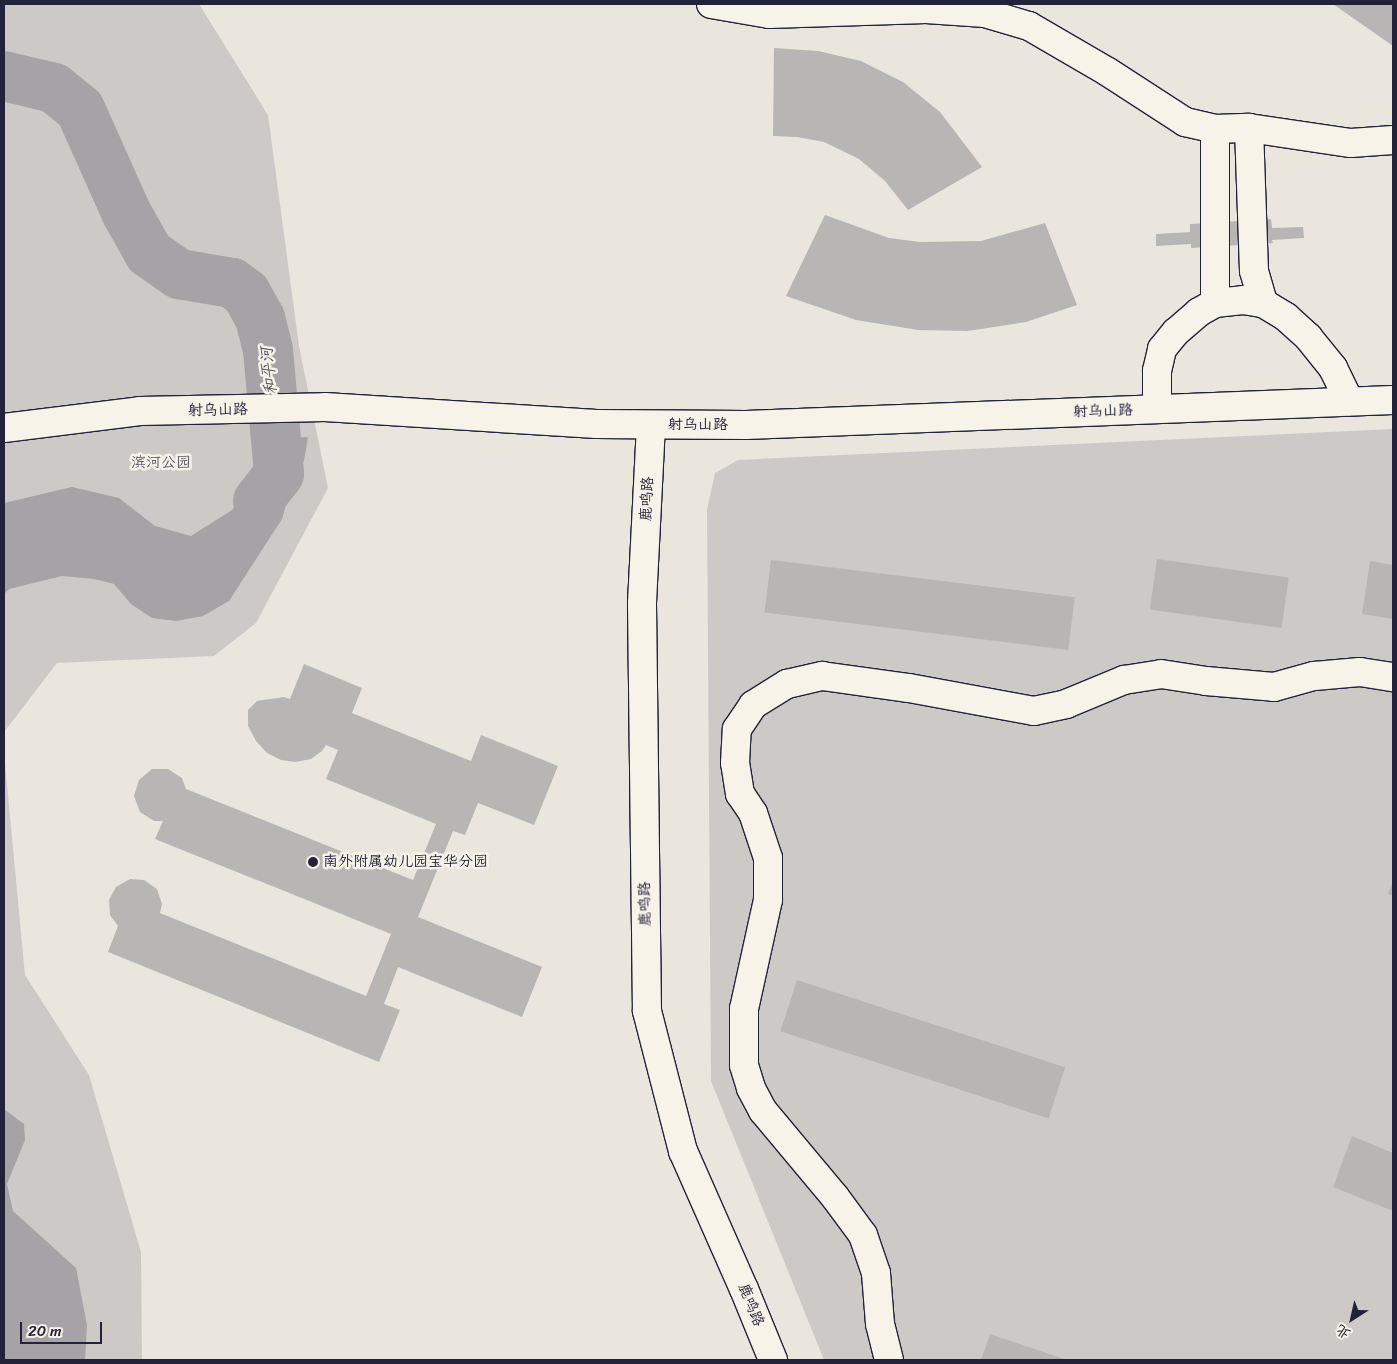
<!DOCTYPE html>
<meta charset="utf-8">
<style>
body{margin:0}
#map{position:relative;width:1397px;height:1364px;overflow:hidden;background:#eae6de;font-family:Sriracha,"LXGW WenKai TC",sans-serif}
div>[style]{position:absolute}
.green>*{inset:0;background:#cdc9c6}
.water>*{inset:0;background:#a6a3a6}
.river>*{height:50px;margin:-25px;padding:0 25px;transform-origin:25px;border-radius:25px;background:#a6a3a6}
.building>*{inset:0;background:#b8b6b5;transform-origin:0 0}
.roads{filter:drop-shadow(1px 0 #22223b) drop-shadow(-1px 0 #22223b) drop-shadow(0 1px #22223b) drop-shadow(0 -1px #22223b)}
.minor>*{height:28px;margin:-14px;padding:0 14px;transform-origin:14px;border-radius:14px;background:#f7f3e8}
.dots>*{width:14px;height:14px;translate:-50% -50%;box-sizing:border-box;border:2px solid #f7f3e8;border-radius:50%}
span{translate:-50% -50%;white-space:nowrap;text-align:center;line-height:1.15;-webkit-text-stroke:5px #f7f3e8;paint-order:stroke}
.street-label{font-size:15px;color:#22223b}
.park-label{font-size:15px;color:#555465}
.poi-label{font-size:15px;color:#22223b}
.left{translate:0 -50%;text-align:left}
.water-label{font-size:16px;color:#504f60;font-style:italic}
.frame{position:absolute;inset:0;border:5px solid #22223b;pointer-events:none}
.north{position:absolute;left:1327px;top:1294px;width:50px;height:50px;-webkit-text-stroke:4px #f7f3e8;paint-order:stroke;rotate:215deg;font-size:14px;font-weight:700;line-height:20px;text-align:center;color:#22223b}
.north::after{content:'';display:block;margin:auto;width:18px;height:22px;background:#22223b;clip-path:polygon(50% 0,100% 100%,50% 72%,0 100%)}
.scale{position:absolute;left:20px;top:1322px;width:82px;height:22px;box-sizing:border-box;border:2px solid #22223b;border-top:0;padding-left:6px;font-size:15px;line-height:18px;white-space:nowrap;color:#22223b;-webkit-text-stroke:4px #f7f3e8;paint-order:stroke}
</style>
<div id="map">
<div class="green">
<i style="clip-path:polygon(4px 4px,199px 4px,268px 115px,299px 346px,328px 488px,256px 623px,214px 656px,57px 663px,4px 732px)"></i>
<i style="clip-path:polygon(1393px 429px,1393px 1360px,824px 1360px,711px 1081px,707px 510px,715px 473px,738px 460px)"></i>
<i style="clip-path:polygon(4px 753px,25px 975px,89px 1075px,141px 1252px,142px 1360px,4px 1360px)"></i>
</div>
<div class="water">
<i style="clip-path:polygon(308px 437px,304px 461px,293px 480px,282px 519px,229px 601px,203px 616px,176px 621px,152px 618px,131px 604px,114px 584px,94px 579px,62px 576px,9px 589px,4px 594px,4px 503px,72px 487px,119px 498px,155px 526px,191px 536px,232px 510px,254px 476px,263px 439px)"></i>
<i style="clip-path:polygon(4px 1109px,24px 1124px,25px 1140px,7px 1184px,13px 1211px,76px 1268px,87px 1325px,85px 1360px,4px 1360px)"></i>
</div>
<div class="river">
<i style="left:4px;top:76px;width:51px;rotate:13.5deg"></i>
<i style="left:54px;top:88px;width:33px;rotate:39deg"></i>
<i style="left:80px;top:109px;width:113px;rotate:65.9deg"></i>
<i style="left:126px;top:212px;width:47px;rotate:60.7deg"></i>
<i style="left:149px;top:253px;width:37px;rotate:35deg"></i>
<i style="left:179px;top:274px;width:54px;rotate:9.6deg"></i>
<i style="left:232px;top:283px;width:17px;rotate:36deg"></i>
<i style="left:246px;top:293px;width:29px;rotate:61deg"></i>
<i style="left:260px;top:318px;width:33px;rotate:76deg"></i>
<i style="left:268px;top:350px;width:124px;rotate:84.9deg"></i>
<i style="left:279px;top:474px;width:34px;rotate:128deg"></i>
</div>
<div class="building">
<i style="clip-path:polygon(1333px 4px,1393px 4px,1393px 46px)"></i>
<i style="clip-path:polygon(774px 48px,818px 51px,861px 61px,903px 82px,940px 112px,982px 167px,908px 210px,885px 181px,859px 159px,824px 142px,797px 137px,773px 136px)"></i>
<i style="clip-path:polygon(825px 215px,889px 238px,920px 242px,981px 241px,1045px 223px,1077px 305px,1026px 322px,968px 331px,918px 330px,856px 320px,786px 296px)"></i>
<i style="clip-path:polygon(1271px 219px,1272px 228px,1303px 227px,1304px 238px,1272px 240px,1273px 243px,1191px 248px,1191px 244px,1156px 246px,1156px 234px,1190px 232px,1190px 224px)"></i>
<i style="left:1157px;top:559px;width:133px;height:51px;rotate:8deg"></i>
<i style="left:771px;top:560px;width:306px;height:53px;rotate:7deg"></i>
<i style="clip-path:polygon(1370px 561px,1393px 565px,1393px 619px,1362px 614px)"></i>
<i style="clip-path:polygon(304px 664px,362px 688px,352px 713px,471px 761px,481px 735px,558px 766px,534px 825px,478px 803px,465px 835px,453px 831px,418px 917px,542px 967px,522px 1017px,398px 967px,384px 1004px,400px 1010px,379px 1062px,108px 952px,118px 926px,110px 915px,109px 900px,116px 887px,130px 879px,144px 880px,157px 889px,162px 904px,160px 913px,366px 996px,391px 934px,155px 839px,163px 821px,154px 821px,140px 812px,134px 796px,139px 780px,152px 769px,168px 769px,182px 778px,186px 789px,413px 880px,436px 824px,326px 779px,338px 750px,326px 745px,322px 751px,311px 759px,295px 762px,281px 760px,267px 753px,256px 741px,248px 726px,248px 710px,257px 701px,284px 697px,290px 699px)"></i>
<i style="clip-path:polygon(1393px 880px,1393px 896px,1388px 894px)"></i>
<i style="left:797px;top:980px;width:282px;height:54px;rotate:18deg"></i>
<i style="clip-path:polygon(1352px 1136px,1393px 1153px,1393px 1211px,1333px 1187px)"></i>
<i style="clip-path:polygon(990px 1334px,1067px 1360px,981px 1360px)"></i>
</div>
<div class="roads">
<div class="minor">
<i style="left:711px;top:4px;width:59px;rotate:9.8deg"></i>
<i style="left:769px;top:14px;width:157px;rotate:-1.8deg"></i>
<i style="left:926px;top:9px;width:59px;rotate:3.9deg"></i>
<i style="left:985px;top:13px;width:46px;rotate:16.5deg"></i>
<i style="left:1029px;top:26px;width:91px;rotate:30.2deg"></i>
<i style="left:1108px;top:72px;width:92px;rotate:33deg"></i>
<i style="left:1185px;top:122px;width:31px;rotate:13deg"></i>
<i style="left:1215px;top:129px;width:34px;rotate:-2deg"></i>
<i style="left:1249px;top:128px;width:103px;rotate:8.4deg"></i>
<i style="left:1351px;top:143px;width:42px;rotate:-4.1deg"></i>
<i style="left:1249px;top:128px;width:143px;rotate:88deg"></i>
<i style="left:1254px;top:271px;width:33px;rotate:74deg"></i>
<i style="left:1215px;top:129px;width:174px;rotate:90deg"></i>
<i style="left:1157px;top:409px;width:38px;rotate:-90deg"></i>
<i style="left:1157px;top:371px;width:23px;rotate:-77deg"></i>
<i style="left:1162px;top:349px;width:22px;rotate:-51deg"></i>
<i style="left:1176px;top:332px;width:30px;rotate:-41deg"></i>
<i style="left:1199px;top:312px;width:18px;rotate:-29deg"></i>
<i style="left:1215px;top:303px;width:28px;rotate:-6deg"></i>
<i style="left:1243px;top:300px;width:20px;rotate:9deg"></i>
<i style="left:1263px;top:303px;width:27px;rotate:31deg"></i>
<i style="left:1286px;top:317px;width:30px;rotate:42deg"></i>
<i style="left:1308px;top:337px;width:40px;rotate:51deg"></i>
<i style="left:1333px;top:368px;width:37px;rotate:64deg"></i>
<i style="left:651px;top:425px;width:179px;rotate:92.9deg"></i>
<i style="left:642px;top:604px;width:407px;rotate:89.3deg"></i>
<i style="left:647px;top:1011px;width:145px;rotate:75.6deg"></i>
<i style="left:683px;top:1151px;width:151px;rotate:66.2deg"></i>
<i style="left:744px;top:1289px;width:77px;rotate:67.8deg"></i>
<i style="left:4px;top:428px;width:137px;rotate:-7.1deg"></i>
<i style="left:140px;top:411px;width:185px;rotate:-1.2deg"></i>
<i style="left:325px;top:407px;width:272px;rotate:3.6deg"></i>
<i style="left:596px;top:424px;width:150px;rotate:0.4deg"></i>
<i style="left:746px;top:425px;width:647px;rotate:-2.21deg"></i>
<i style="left:889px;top:1360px;width:37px;rotate:-104deg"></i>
<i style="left:880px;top:1324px;width:51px;rotate:-94.5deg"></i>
<i style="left:876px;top:1273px;width:40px;rotate:-108.9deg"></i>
<i style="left:863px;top:1235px;width:47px;rotate:-126.4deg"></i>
<i style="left:835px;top:1197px;width:112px;rotate:-129.9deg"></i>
<i style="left:763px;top:1111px;width:26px;rotate:-118deg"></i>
<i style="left:751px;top:1088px;width:24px;rotate:-107deg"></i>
<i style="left:744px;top:1065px;width:56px;rotate:-90deg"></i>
<i style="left:744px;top:1009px;width:112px;rotate:-77.6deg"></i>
<i style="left:768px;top:900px;width:42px;rotate:-90deg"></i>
<i style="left:768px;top:858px;width:47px;rotate:-108.4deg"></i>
<i style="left:753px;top:813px;width:23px;rotate:-124deg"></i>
<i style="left:740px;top:794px;width:31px;rotate:-99deg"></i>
<i style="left:735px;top:763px;width:34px;rotate:-87deg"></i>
<i style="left:737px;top:729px;width:29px;rotate:-56deg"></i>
<i style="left:753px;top:705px;width:40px;rotate:-32deg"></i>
<i style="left:787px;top:684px;width:36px;rotate:-13deg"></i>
<i style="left:822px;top:676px;width:88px;rotate:7.9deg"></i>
<i style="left:909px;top:688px;width:127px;rotate:10.4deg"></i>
<i style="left:1034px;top:711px;width:33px;rotate:-12deg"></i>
<i style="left:1066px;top:704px;width:63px;rotate:-22.5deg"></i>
<i style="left:1124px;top:680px;width:37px;rotate:-9deg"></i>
<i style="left:1161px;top:674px;width:46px;rotate:8.8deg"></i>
<i style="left:1206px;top:681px;width:68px;rotate:5deg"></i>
<i style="left:1274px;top:687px;width:41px;rotate:-15.4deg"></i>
<i style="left:1314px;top:676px;width:46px;rotate:-5deg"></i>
<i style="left:1360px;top:672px;width:33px;rotate:9deg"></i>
</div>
</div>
<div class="dots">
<i style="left:313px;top:862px;background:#22223b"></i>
</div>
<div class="street-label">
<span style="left:218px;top:410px;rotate:-1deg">射乌山路</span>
<span style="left:1103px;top:411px;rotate:-2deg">射乌山路</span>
<span style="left:698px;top:425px">射乌山路</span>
<span style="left:647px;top:499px;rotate:-87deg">鹿鸣路</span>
<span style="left:645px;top:904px;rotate:-91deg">鹿鸣路</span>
<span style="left:751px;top:1305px;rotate:68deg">鹿鸣路</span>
</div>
<div class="park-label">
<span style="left:161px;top:463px">滨河公园</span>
</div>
<div class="poi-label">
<span class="left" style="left:323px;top:862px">南外附属幼儿园宝华分园</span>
</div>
<div class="water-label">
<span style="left:269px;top:371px;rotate:-96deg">和平河</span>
</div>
<div class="frame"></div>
<div class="north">北</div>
<div class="scale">20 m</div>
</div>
